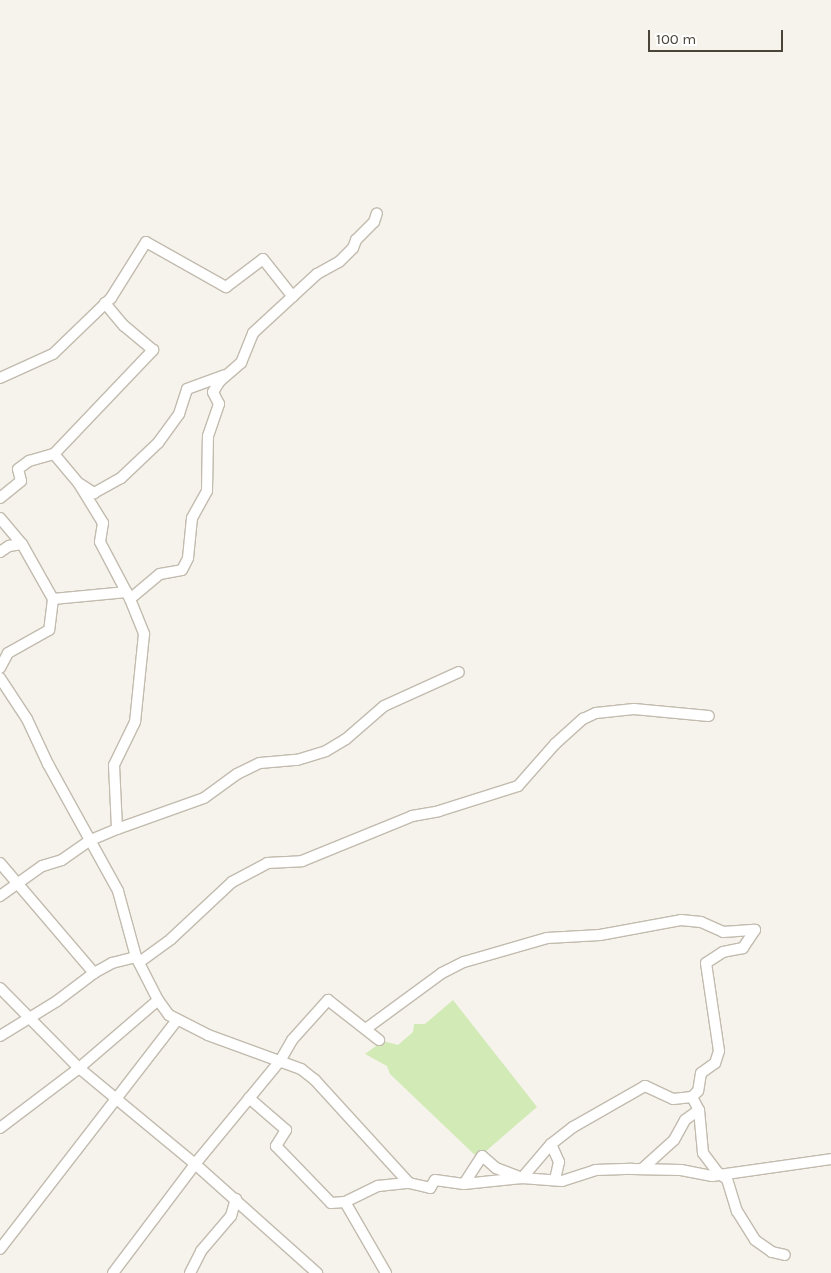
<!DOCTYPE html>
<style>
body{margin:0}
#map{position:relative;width:831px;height:1273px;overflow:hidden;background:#f6f3ec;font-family:Karla,sans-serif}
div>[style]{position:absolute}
.green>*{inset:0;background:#d2eab5}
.roads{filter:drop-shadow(1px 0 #c2bbae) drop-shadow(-1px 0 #c2bbae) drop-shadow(0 1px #c2bbae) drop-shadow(0 -1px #c2bbae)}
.minor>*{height:10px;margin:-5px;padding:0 5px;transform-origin:5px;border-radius:5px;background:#fff}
span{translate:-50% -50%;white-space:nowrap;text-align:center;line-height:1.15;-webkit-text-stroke:4px #fff;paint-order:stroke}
.scale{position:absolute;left:648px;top:30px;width:135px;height:22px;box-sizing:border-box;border:2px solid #4b4439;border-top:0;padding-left:6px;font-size:15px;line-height:18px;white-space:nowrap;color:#4b4439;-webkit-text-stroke:4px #fff;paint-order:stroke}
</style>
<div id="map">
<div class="green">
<i style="clip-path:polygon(453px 1000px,537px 1107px,478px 1158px,390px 1074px,387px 1066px,365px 1054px,383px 1041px,398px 1045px,413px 1032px,414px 1024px,425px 1024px)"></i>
</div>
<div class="roads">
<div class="minor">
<i style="left:0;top:378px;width:58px;rotate:-24.4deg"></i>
<i style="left:53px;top:354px;width:81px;rotate:-44deg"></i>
<i style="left:111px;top:298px;width:66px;rotate:-58deg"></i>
<i style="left:146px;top:242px;width:92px;rotate:29.4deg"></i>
<i style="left:226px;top:287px;width:46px;rotate:-37.1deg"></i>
<i style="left:263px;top:259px;width:48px;rotate:51.7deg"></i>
<i style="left:54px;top:454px;width:144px;rotate:-46.4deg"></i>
<i style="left:153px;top:350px;width:38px;rotate:-140deg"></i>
<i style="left:124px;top:326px;width:30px;rotate:-130deg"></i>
<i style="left:80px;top:484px;width:17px;rotate:33deg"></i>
<i style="left:94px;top:493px;width:31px;rotate:-29deg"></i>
<i style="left:121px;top:478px;width:51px;rotate:-43.4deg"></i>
<i style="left:158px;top:443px;width:36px;rotate:-54deg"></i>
<i style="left:179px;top:414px;width:26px;rotate:-72deg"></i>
<i style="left:187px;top:389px;width:40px;rotate:-20.2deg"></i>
<i style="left:0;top:498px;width:27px;rotate:-39deg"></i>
<i style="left:21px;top:481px;width:12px;rotate:-104deg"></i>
<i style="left:18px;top:469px;width:14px;rotate:-36deg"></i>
<i style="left:29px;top:461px;width:26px;rotate:-16deg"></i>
<i style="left:54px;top:454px;width:39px;rotate:50deg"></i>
<i style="left:79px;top:484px;width:46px;rotate:58.4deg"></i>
<i style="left:103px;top:523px;width:19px;rotate:99deg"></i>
<i style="left:100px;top:542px;width:64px;rotate:62.2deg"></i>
<i style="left:130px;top:599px;width:38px;rotate:68deg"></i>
<i style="left:144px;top:634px;width:88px;rotate:95.8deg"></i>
<i style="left:135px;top:722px;width:48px;rotate:116deg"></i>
<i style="left:114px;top:765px;width:64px;rotate:87.3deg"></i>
<i style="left:117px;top:829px;width:30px;rotate:157deg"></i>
<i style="left:89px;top:841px;width:33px;rotate:145deg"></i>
<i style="left:62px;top:860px;width:21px;rotate:163deg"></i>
<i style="left:42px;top:866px;width:52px;rotate:144.5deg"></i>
<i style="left:0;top:518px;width:34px;rotate:50deg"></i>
<i style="left:22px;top:544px;width:63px;rotate:60.6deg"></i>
<i style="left:53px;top:599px;width:31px;rotate:97deg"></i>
<i style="left:49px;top:630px;width:47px;rotate:150.7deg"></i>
<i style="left:8px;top:653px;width:17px;rotate:118deg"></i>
<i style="left:0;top:552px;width:11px;rotate:-34deg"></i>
<i style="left:9px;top:546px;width:13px;rotate:-9deg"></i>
<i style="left:53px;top:599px;width:74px;rotate:-5.4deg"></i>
<i style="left:130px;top:599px;width:39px;rotate:-40deg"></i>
<i style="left:160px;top:574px;width:22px;rotate:-10deg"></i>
<i style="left:182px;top:570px;width:13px;rotate:-63deg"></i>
<i style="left:188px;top:558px;width:40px;rotate:-84.3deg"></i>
<i style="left:192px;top:518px;width:31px;rotate:-61deg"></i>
<i style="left:207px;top:491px;width:55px;rotate:-89deg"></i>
<i style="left:208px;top:436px;width:34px;rotate:-71deg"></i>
<i style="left:219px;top:404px;width:13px;rotate:-117deg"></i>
<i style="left:213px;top:392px;width:13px;rotate:-58deg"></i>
<i style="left:220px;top:381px;width:28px;rotate:-41deg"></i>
<i style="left:241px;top:363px;width:32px;rotate:-68deg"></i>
<i style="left:253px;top:333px;width:87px;rotate:-42.7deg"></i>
<i style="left:317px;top:274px;width:25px;rotate:-29deg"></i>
<i style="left:339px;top:262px;width:20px;rotate:-45deg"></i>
<i style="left:353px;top:248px;width:9px;rotate:-69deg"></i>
<i style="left:356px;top:240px;width:25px;rotate:-45deg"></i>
<i style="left:374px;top:222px;width:9px;rotate:-72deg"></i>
<i style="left:0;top:678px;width:49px;rotate:56.6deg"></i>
<i style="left:27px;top:719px;width:50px;rotate:65deg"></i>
<i style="left:48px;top:764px;width:145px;rotate:61.1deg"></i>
<i style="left:118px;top:891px;width:68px;rotate:74.7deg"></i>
<i style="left:136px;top:957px;width:48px;rotate:62.9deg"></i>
<i style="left:158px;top:1000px;width:19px;rotate:54deg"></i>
<i style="left:169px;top:1015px;width:44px;rotate:27.1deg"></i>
<i style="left:208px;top:1035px;width:99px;rotate:20.1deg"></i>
<i style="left:301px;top:1069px;width:18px;rotate:38deg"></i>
<i style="left:315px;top:1080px;width:139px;rotate:47.6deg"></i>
<i style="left:117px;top:829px;width:92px;rotate:-19.6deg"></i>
<i style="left:204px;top:798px;width:41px;rotate:-36deg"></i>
<i style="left:237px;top:774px;width:25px;rotate:-26deg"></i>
<i style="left:260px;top:763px;width:37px;rotate:-5deg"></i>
<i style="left:297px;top:760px;width:30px;rotate:-17deg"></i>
<i style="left:326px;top:751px;width:23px;rotate:-31deg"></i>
<i style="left:346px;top:739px;width:50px;rotate:-41deg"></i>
<i style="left:384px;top:706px;width:82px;rotate:-24.4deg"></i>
<i style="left:0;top:863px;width:145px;rotate:49.5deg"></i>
<i style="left:141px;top:961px;width:37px;rotate:-36deg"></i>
<i style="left:171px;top:939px;width:83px;rotate:-43.1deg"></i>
<i style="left:232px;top:882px;width:40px;rotate:-28deg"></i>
<i style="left:267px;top:863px;width:35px;rotate:-3deg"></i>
<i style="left:302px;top:861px;width:119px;rotate:-22.2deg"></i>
<i style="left:412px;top:816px;width:27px;rotate:-10deg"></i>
<i style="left:439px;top:811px;width:83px;rotate:-17.6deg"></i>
<i style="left:518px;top:786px;width:56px;rotate:-48.6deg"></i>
<i style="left:555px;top:744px;width:38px;rotate:-42deg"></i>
<i style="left:583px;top:719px;width:14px;rotate:-25deg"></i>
<i style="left:596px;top:713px;width:38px;rotate:-6deg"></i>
<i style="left:634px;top:709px;width:75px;rotate:5.3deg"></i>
<i style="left:0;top:988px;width:112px;rotate:45.4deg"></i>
<i style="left:79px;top:1068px;width:151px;rotate:39.6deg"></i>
<i style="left:195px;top:1164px;width:164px;rotate:41.8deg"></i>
<i style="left:367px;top:1028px;width:93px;rotate:-36.3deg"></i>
<i style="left:442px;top:973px;width:25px;rotate:-27deg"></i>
<i style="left:464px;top:962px;width:86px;rotate:-16.1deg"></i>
<i style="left:547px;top:938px;width:53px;rotate:-3.2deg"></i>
<i style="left:600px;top:935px;width:82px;rotate:-10.5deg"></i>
<i style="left:681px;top:920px;width:20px;rotate:6deg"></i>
<i style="left:701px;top:922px;width:24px;rotate:24deg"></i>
<i style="left:723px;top:932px;width:32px;rotate:-4deg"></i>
<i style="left:755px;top:930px;width:22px;rotate:124deg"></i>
<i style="left:743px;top:948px;width:20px;rotate:169deg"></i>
<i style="left:723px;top:952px;width:20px;rotate:147deg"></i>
<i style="left:706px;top:963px;width:89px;rotate:81.6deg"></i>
<i style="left:719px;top:1051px;width:13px;rotate:108deg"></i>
<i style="left:715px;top:1063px;width:17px;rotate:144deg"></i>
<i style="left:701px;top:1073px;width:18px;rotate:99deg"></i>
<i style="left:698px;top:1091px;width:8px;rotate:135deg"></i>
<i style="left:692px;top:1097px;width:19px;rotate:174deg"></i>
<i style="left:673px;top:1099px;width:31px;rotate:-155deg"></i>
<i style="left:645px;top:1086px;width:83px;rotate:150.3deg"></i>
<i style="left:573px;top:1127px;width:28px;rotate:142deg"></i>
<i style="left:551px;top:1144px;width:45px;rotate:130.5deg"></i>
<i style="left:522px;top:1178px;width:28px;rotate:-159deg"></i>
<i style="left:496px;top:1168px;width:18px;rotate:-139deg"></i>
<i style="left:482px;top:1156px;width:33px;rotate:123deg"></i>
<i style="left:0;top:1036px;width:67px;rotate:-31.6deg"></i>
<i style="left:57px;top:1001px;width:46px;rotate:-37.1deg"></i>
<i style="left:94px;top:973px;width:21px;rotate:-29deg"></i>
<i style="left:112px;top:963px;width:25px;rotate:-14deg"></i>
<i style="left:692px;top:1097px;width:15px;rotate:62deg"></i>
<i style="left:699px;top:1110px;width:43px;rotate:84.7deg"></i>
<i style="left:703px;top:1153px;width:25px;rotate:53deg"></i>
<i style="left:718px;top:1173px;width:11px;rotate:34deg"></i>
<i style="left:727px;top:1179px;width:34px;rotate:73deg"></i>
<i style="left:737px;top:1211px;width:34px;rotate:58deg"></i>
<i style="left:755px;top:1240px;width:21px;rotate:35deg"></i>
<i style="left:772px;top:1252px;width:13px;rotate:13deg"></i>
<i style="left:249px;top:1098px;width:49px;rotate:40.9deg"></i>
<i style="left:286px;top:1130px;width:19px;rotate:122deg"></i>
<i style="left:276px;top:1146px;width:79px;rotate:46deg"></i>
<i style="left:331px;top:1203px;width:14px;rotate:-4deg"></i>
<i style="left:345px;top:1202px;width:37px;rotate:-26deg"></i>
<i style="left:378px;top:1186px;width:31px;rotate:-6deg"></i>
<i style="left:409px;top:1183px;width:22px;rotate:13deg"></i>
<i style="left:430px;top:1188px;width:9px;rotate:-58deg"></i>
<i style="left:435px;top:1180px;width:29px;rotate:8deg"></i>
<i style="left:464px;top:1184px;width:58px;rotate:-5.9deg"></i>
<i style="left:522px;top:1178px;width:40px;rotate:4.3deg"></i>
<i style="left:562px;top:1181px;width:35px;rotate:-18deg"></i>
<i style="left:595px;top:1170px;width:37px;rotate:-2deg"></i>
<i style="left:632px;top:1169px;width:49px;rotate:1.2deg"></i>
<i style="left:681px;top:1170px;width:32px;rotate:11deg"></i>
<i style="left:712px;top:1176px;width:120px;rotate:-8.1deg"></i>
<i style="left:0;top:1128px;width:99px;rotate:-37.2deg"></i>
<i style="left:79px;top:1068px;width:104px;rotate:-40.7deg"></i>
<i style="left:551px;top:1144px;width:20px;rotate:66deg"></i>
<i style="left:559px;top:1162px;width:18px;rotate:103deg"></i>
<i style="left:642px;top:1169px;width:43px;rotate:-42.2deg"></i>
<i style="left:674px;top:1140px;width:23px;rotate:-61deg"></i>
<i style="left:685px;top:1120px;width:17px;rotate:-36deg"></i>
<i style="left:345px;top:1202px;width:82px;rotate:60deg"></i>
<i style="left:0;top:1249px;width:288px;rotate:-52.3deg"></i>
<i style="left:113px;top:1273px;width:136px;rotate:-53deg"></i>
<i style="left:195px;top:1164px;width:134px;rotate:-50.5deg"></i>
<i style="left:280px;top:1061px;width:24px;rotate:-60deg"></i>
<i style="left:292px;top:1040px;width:54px;rotate:-48deg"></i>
<i style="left:328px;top:1000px;width:65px;rotate:38.1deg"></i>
<i style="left:190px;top:1273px;width:25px;rotate:-63deg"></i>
<i style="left:201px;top:1251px;width:46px;rotate:-49.4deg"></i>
<i style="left:231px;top:1216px;width:18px;rotate:-74deg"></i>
</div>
</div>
<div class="scale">100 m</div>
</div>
